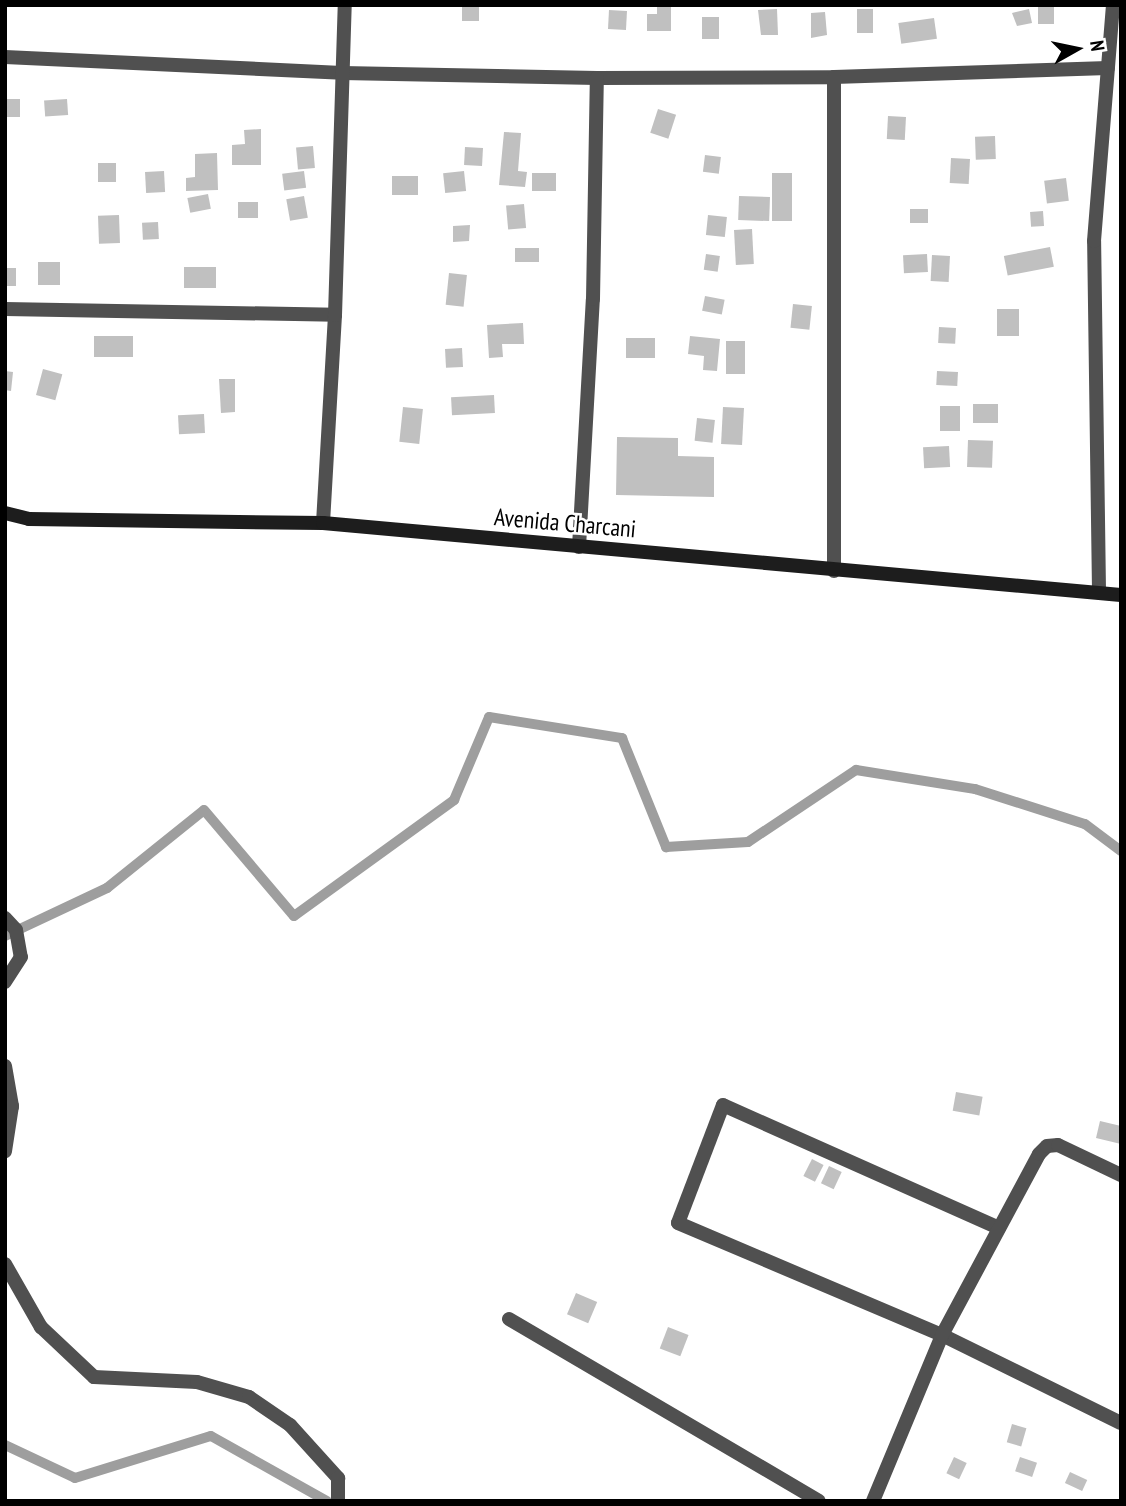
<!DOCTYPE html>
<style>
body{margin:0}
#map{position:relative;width:1126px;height:1506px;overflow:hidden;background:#fff;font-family:"PT Sans Narrow",sans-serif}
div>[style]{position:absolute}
.stream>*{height:10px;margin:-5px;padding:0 5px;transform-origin:5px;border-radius:5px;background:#9e9e9e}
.building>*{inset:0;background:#c0c0c0;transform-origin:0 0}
.minor>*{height:14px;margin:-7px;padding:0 7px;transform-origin:7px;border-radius:7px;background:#505050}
.secondary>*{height:14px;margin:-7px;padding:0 7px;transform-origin:7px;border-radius:7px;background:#1d1d1d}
span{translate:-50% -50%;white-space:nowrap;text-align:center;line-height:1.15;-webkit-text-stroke:5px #fff;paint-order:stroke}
.street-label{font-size:24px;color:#000}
.frame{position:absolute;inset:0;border:7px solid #000;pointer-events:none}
.north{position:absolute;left:1042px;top:14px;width:70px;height:70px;-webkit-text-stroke:5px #fff;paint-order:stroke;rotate:81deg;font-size:19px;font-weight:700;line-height:28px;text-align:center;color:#000}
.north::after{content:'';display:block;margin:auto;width:24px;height:32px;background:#000;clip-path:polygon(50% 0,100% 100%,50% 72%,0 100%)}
</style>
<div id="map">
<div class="stream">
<i style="left:5px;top:936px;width:113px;rotate:-25.2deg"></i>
<i style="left:107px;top:888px;width:124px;rotate:-38.8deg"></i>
<i style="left:204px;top:810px;width:139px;rotate:49.7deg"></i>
<i style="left:294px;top:916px;width:198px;rotate:-35.9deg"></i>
<i style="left:454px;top:800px;width:90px;rotate:-67.1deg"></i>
<i style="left:489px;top:717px;width:135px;rotate:9deg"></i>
<i style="left:622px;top:738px;width:118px;rotate:68deg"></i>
<i style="left:666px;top:847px;width:82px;rotate:-3.5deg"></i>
<i style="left:748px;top:842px;width:130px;rotate:-33.7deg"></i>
<i style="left:856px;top:770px;width:121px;rotate:9.1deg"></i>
<i style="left:975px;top:789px;width:115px;rotate:17.7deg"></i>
<i style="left:1085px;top:824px;width:45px;rotate:36.9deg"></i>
<i style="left:5px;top:1445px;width:77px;rotate:25.2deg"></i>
<i style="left:75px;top:1478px;width:142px;rotate:-17.2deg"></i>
<i style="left:211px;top:1436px;width:133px;rotate:29.3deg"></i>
</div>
<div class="building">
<i style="left:462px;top:5px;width:17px;height:16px"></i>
<i style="clip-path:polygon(657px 5px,671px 5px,671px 31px,647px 31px,647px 14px,657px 14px)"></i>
<i style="left:1038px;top:7px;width:16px;height:17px"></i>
<i style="clip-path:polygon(777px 9px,778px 35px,761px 35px,758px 10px)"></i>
<i style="left:857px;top:9px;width:16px;height:24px"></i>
<i style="clip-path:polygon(1029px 9px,1032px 23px,1017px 26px,1012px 13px)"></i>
<i style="left:609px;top:10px;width:18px;height:19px;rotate:3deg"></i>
<i style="clip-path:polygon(825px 12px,827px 35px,811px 38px,811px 13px)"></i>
<i style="left:702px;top:17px;width:17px;height:22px"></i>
<i style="left:934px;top:18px;width:21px;height:36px;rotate:82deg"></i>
<i style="left:5px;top:99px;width:15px;height:18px"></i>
<i style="left:67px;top:99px;width:16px;height:23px;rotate:86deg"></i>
<i style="left:658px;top:109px;width:19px;height:25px;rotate:18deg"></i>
<i style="left:888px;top:116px;width:18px;height:23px;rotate:3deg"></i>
<i style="clip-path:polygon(261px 129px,261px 165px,232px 165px,232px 145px,245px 144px,244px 130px)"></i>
<i style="clip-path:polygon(504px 132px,521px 133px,518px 171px,527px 172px,525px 187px,499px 185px)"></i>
<i style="left:995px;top:136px;width:23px;height:20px;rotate:88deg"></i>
<i style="left:313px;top:146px;width:22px;height:17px;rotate:85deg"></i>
<i style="left:465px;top:147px;width:18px;height:18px;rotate:3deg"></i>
<i style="clip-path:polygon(217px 153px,218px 190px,186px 191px,186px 178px,195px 177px,195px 154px)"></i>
<i style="left:705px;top:155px;width:16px;height:17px;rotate:7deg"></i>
<i style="left:951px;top:158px;width:19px;height:25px;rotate:3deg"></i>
<i style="left:98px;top:163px;width:18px;height:19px"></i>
<i style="left:164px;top:171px;width:21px;height:19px;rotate:87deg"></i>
<i style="left:304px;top:171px;width:17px;height:22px;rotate:83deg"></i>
<i style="left:464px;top:171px;width:20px;height:21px;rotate:84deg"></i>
<i style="left:532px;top:173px;width:24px;height:18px"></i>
<i style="left:792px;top:173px;width:48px;height:20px;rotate:90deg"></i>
<i style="left:392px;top:176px;width:26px;height:19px"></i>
<i style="left:1066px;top:178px;width:23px;height:22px;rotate:83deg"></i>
<i style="left:208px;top:194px;width:15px;height:21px;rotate:79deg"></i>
<i style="left:304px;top:196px;width:22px;height:18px;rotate:80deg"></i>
<i style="left:739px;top:196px;width:31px;height:24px;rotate:2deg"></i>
<i style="left:238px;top:202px;width:20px;height:16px"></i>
<i style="left:524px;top:204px;width:24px;height:18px;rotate:85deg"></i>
<i style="left:928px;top:209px;width:14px;height:18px;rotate:90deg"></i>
<i style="left:1043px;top:211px;width:15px;height:13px;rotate:86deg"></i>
<i style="left:119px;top:215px;width:28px;height:21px;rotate:88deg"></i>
<i style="left:708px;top:215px;width:19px;height:20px;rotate:6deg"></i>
<i style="left:158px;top:222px;width:17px;height:16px;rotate:87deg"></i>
<i style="clip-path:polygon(470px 225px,469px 241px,453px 242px,453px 226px)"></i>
<i style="left:752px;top:229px;width:35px;height:18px;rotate:87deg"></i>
<i style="left:1050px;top:247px;width:20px;height:47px;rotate:79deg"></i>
<i style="left:515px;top:248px;width:24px;height:14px"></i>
<i style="left:706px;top:254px;width:14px;height:16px;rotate:8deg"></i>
<i style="left:927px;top:254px;width:18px;height:24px;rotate:87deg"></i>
<i style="left:932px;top:255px;width:18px;height:26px;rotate:3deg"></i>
<i style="left:38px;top:262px;width:22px;height:23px"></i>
<i style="left:184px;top:267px;width:32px;height:21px"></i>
<i style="left:5px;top:268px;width:11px;height:18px"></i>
<i style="left:449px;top:273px;width:18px;height:32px;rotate:6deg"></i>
<i style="left:705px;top:296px;width:20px;height:15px;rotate:11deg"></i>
<i style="left:793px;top:304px;width:19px;height:24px;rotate:6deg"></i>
<i style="left:997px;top:309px;width:22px;height:27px"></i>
<i style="clip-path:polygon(523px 323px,524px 344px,502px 344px,503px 357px,489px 358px,487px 325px)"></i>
<i style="left:939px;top:327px;width:17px;height:16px;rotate:3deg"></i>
<i style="left:133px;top:336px;width:21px;height:39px;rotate:90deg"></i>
<i style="clip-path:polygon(690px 336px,720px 339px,717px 371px,703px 370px,704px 356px,688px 354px)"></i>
<i style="left:626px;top:338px;width:29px;height:20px"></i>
<i style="left:726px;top:341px;width:19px;height:33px"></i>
<i style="left:462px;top:348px;width:19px;height:17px;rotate:87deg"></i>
<i style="left:43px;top:369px;width:20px;height:27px;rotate:15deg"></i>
<i style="clip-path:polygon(5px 371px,13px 372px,11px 391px,5px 390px)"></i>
<i style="left:937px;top:371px;width:21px;height:14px;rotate:3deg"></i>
<i style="clip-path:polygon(219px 379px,235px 379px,235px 412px,221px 413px)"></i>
<i style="left:494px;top:395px;width:18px;height:43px;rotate:87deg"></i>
<i style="left:973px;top:404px;width:25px;height:19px"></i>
<i style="left:940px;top:406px;width:20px;height:25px"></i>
<i style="left:403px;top:407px;width:20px;height:35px;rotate:6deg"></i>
<i style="left:723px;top:407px;width:21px;height:37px;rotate:3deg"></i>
<i style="left:204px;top:414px;width:19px;height:26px;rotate:87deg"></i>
<i style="left:697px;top:418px;width:18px;height:23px;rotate:6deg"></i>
<i style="clip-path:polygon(617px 437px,678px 438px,678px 456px,714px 457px,714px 497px,616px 495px)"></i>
<i style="left:968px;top:440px;width:25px;height:27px;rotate:2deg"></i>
<i style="left:949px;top:446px;width:21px;height:26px;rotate:87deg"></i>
<i style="left:956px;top:1092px;width:27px;height:19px;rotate:10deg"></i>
<i style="clip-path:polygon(1100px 1121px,1121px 1126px,1121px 1144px,1096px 1138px)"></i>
<i style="left:812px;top:1159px;width:13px;height:19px;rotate:27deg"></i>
<i style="left:829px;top:1166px;width:14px;height:19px;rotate:25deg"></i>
<i style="left:576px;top:1293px;width:23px;height:23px;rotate:23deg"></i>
<i style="left:668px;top:1327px;width:22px;height:23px;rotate:21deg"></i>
<i style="left:1012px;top:1424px;width:15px;height:19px;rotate:16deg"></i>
<i style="left:954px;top:1457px;width:14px;height:18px;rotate:25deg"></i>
<i style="left:1020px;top:1457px;width:18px;height:15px;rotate:19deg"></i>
<i style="left:1070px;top:1472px;width:19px;height:12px;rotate:25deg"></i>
</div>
<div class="minor">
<i style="left:5px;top:57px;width:337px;rotate:2.7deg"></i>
<i style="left:342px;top:73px;width:255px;rotate:1.1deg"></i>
<i style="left:597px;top:78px;width:237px;rotate:-0.2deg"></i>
<i style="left:834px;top:77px;width:274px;rotate:-1.9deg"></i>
<i style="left:5px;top:309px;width:330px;rotate:1deg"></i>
<i style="left:323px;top:523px;width:208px;rotate:-86.7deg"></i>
<i style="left:335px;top:315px;width:310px;rotate:-88.2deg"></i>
<i style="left:579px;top:547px;width:248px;rotate:-86.8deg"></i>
<i style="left:593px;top:299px;width:221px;rotate:-89deg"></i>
<i style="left:834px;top:571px;width:494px;rotate:-90deg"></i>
<i style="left:1099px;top:591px;width:350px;rotate:-90.8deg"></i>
<i style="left:1094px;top:241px;width:237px;rotate:-85.4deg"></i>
<i style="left:5px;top:918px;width:16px;rotate:47deg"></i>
<i style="left:16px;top:930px;width:27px;rotate:80deg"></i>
<i style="left:21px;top:957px;width:30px;rotate:123deg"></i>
<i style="left:5px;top:1066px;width:41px;rotate:80.1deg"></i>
<i style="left:12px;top:1106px;width:46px;rotate:98.8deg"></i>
<i style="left:999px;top:1228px;width:302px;rotate:-156deg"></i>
<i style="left:723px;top:1105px;width:126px;rotate:110.9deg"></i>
<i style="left:678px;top:1223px;width:287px;rotate:23deg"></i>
<i style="left:942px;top:1335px;width:199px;rotate:26.2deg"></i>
<i style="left:5px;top:1264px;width:73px;rotate:60.3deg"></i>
<i style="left:41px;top:1327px;width:73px;rotate:43.3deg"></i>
<i style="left:94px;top:1377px;width:103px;rotate:2.8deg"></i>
<i style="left:197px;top:1382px;width:54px;rotate:16.1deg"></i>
<i style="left:249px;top:1397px;width:50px;rotate:34.3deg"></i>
<i style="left:290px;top:1425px;width:72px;rotate:47.8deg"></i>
<i style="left:338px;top:1478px;width:23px;rotate:90deg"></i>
<i style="left:509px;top:1319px;width:359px;rotate:30.4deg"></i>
<i style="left:873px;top:1501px;width:180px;rotate:-67.4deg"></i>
<i style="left:942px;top:1335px;width:205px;rotate:-61.8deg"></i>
<i style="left:1039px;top:1154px;width:11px;rotate:-45deg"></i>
<i style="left:1047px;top:1146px;width:11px;rotate:-5deg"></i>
<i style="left:1058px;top:1145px;width:70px;rotate:25.5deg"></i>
</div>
<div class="secondary">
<i style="left:5px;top:513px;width:25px;rotate:14deg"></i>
<i style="left:29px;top:519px;width:294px;rotate:0.8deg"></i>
<i style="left:323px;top:523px;width:801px;rotate:5.16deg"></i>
</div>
<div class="street-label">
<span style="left:565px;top:523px;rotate:5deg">Avenida Charcani</span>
</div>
<div class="frame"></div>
<div class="north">N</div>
</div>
